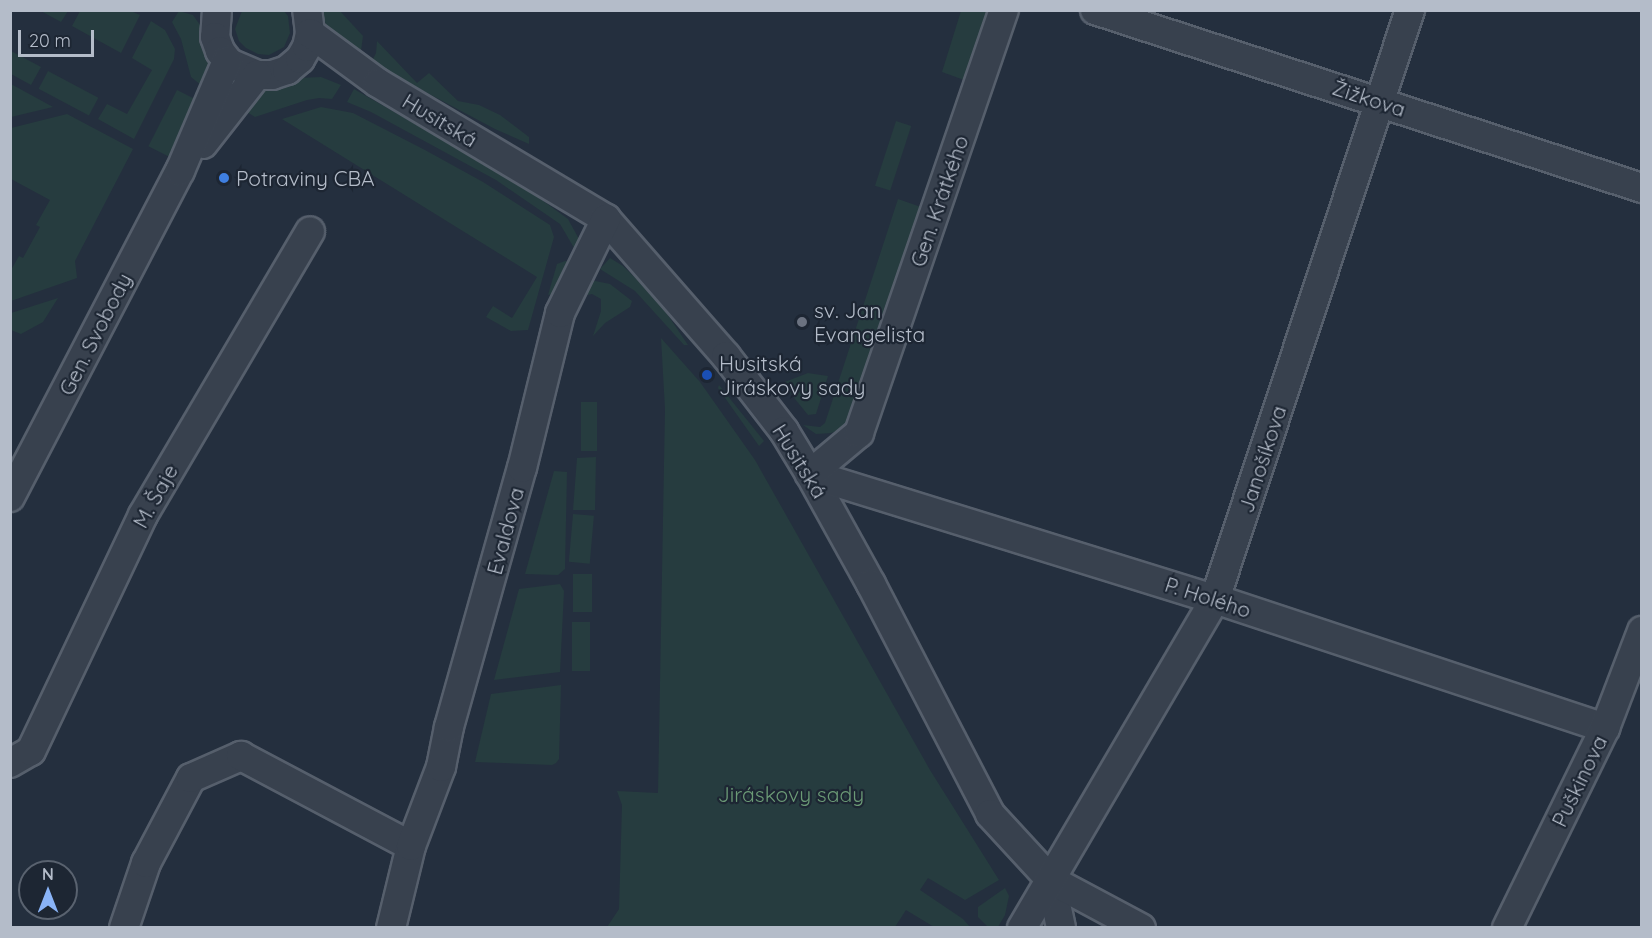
<!DOCTYPE html>
<meta charset="utf-8">
<style>
body{margin:0}
#map{position:relative;width:1652px;height:938px;overflow:hidden;background:#242f3e;font-family:Quicksand,sans-serif}
div>[style]{position:absolute}
.green>*{inset:0;background:#263c3f;transform-origin:0 0}
.roads{filter:drop-shadow(2px 0 #565f6c) drop-shadow(-2px 0 #565f6c) drop-shadow(0 2px #565f6c) drop-shadow(0 -2px #565f6c)}
.minor>*{height:28px;margin:-14px;padding:0 14px;transform-origin:14px;border-radius:14px;background:#38414e}
.dots>*{width:16px;height:16px;translate:-50% -50%;box-sizing:border-box;border:3px solid #1d2633;border-radius:50%}
span{translate:-50% -50%;white-space:nowrap;text-align:center;line-height:1.15;-webkit-text-stroke:4.5px #1d2633;paint-order:stroke}
.street-label{font-size:21px;color:#b4bcc9}
.poi-label{font-size:21px;color:#b4bcc9}
.left{translate:0 -50%;text-align:left}
.park-label{font-size:21px;color:#6b9a76}
.frame{position:absolute;inset:0;border:12px solid #b4bcc9;pointer-events:none}
.north{position:absolute;left:18px;top:860px;width:60px;height:60px;box-sizing:border-box;background:#1d2633;border:2px solid #59626f;border-radius:50%;rotate:0deg;font-size:16px;font-weight:700;line-height:24px;text-align:center;color:#b4bcc9}
.north::after{content:'';display:block;margin:auto;width:21px;height:27px;background:#8ab4f8;clip-path:polygon(50% 0,100% 100%,50% 72%,0 100%)}
.scale{position:absolute;left:18px;top:30px;width:76px;height:27px;box-sizing:border-box;border:3px solid #b4bcc9;border-top:0;padding-left:8px;font-size:18px;line-height:21px;white-space:nowrap;color:#b4bcc9;-webkit-text-stroke:4px #1d2633;paint-order:stroke}
</style>
<div id="map">
<div class="green">
<i style="clip-path:polygon(41px 11px,68px 11px,61px 22px)"></i>
<i style="clip-path:polygon(80px 11px,131px 11px,140px 15px,121px 53px,72px 26px)"></i>
<i style="clip-path:polygon(179px 11px,193px 15px,207px 35px,213px 67px,206px 89px,191px 77px,181px 39px,172px 22px)"></i>
<i style="clip-path:polygon(242px 11px,284px 11px,288px 16px,290px 33px,284px 47px,269px 55px,258px 54px,246px 48px,239px 41px,235px 29px)"></i>
<i style="clip-path:polygon(322px 11px,340px 11px,363px 36px,361px 51px,355px 54px,328px 32px)"></i>
<i style="clip-path:polygon(961px 11px,987px 11px,964px 80px,942px 72px)"></i>
<i style="clip-path:polygon(151px 21px,165px 30px,175px 49px,174px 59px,134px 139px,98px 119px,107px 104px,127px 114px,152px 70px,132px 58px)"></i>
<i style="clip-path:polygon(377px 41px,417px 83px,429px 73px,458px 101px,479px 105px,500px 115px,529px 137px,529px 144px,495px 129px,371px 63px,376px 53px)"></i>
<i style="clip-path:polygon(11px 51px,41px 67px,31px 85px,11px 74px)"></i>
<i style="left:48px;top:71px;width:57px;height:20px;rotate:28deg"></i>
<i style="clip-path:polygon(321px 77px,341px 85px,332px 99px,319px 98px,307px 100px,255px 117px,242px 109px,255px 91px,297px 78px)"></i>
<i style="clip-path:polygon(11px 84px,53px 107px,11px 117px)"></i>
<i style="clip-path:polygon(354px 89px,520px 184px,568px 219px,579px 239px,577px 253px,560px 224px,496px 180px,371px 112px,347px 102px)"></i>
<i style="left:177px;top:90px;width:25px;height:63px;rotate:27deg"></i>
<i style="clip-path:polygon(321px 107px,353px 113px,425px 150px,483px 182px,550px 225px,554px 237px,528px 330px,511px 331px,486px 317px,493px 306px,512px 318px,537px 277px,282px 119px)"></i>
<i style="clip-path:polygon(67px 114px,133px 149px,75px 261px,77px 278px,11px 301px,11px 270px,19px 256px,23px 258px,40px 227px,36px 225px,50px 200px,11px 179px,11px 128px)"></i>
<i style="left:896px;top:121px;width:16px;height:68px;rotate:18deg"></i>
<i style="clip-path:polygon(898px 199px,921px 207px,853px 419px,846px 428px,831px 433px,816px 434px,803px 425px,820px 427px,825px 423px)"></i>
<i style="clip-path:polygon(610px 258px,623px 266px,657px 299px,688px 345px,684px 345px,635px 291px,600px 269px)"></i>
<i style="clip-path:polygon(565px 261px,570px 262px,555px 293px,548px 295px,557px 264px)"></i>
<i style="clip-path:polygon(590px 280px,610px 284px,632px 301px,630px 307px,605px 323px,593px 336px,601px 311px,601px 299px,592px 294px,583px 296px)"></i>
<i style="clip-path:polygon(58px 298px,43px 322px,21px 334px,11px 330px,11px 313px)"></i>
<i style="clip-path:polygon(661px 338px,700px 382px,755px 460px,930px 770px,999px 880px,965px 900px,928px 878px,920px 890px,963px 919px,970px 927px,934px 927px,906px 910px,895px 927px,607px 927px,619px 909px,622px 805px,617px 791px,658px 793px,665px 409px)"></i>
<i style="clip-path:polygon(808px 373px,828px 376px,816px 414px,808px 415px,782px 383px)"></i>
<i style="clip-path:polygon(719px 385px,764px 441px,759px 446px,718px 388px)"></i>
<i style="left:581px;top:402px;width:16px;height:49px"></i>
<i style="clip-path:polygon(596px 457px,595px 510px,573px 510px,577px 458px)"></i>
<i style="clip-path:polygon(554px 471px,567px 472px,565px 569px,558px 575px,525px 574px)"></i>
<i style="left:573px;top:514px;width:21px;height:48px;rotate:5deg"></i>
<i style="left:573px;top:574px;width:19px;height:38px"></i>
<i style="clip-path:polygon(560px 584px,564px 591px,560px 672px,494px 680px,519px 589px)"></i>
<i style="left:572px;top:622px;width:18px;height:49px"></i>
<i style="clip-path:polygon(561px 685px,559px 759px,556px 763px,552px 765px,475px 762px,491px 694px)"></i>
<i style="clip-path:polygon(1005px 888px,1009px 896px,1005px 915px,998px 927px,988px 927px,978px 917px,978px 907px)"></i>
</div>
<div class="roads">
<div class="minor">
<i style="left:217px;top:10px;width:27px;rotate:94deg"></i>
<i style="left:215px;top:37px;width:15px;rotate:70deg"></i>
<i style="left:220px;top:51px;width:15px;rotate:53deg"></i>
<i style="left:229px;top:63px;width:30px;rotate:23deg"></i>
<i style="left:257px;top:75px;width:15px"></i>
<i style="left:272px;top:75px;width:16px;rotate:-18deg"></i>
<i style="left:287px;top:70px;width:17px;rotate:-40deg"></i>
<i style="left:300px;top:59px;width:14px;rotate:-60deg"></i>
<i style="left:307px;top:47px;width:14px;rotate:-78deg"></i>
<i style="left:310px;top:33px;width:23px;rotate:-97deg"></i>
<i style="left:1095px;top:10px;width:575px;rotate:18.03deg"></i>
<i style="left:310px;top:33px;width:84px;rotate:36.3deg"></i>
<i style="left:378px;top:83px;width:265px;rotate:30.8deg"></i>
<i style="left:606px;top:219px;width:182px;rotate:48.8deg"></i>
<i style="left:726px;top:356px;width:95px;rotate:52.3deg"></i>
<i style="left:784px;top:431px;width:50px;rotate:58.8deg"></i>
<i style="left:810px;top:474px;width:126px;rotate:61deg"></i>
<i style="left:871px;top:584px;width:259px;rotate:62.6deg"></i>
<i style="left:990px;top:814px;width:90px;rotate:47.3deg"></i>
<i style="left:1051px;top:880px;width:49px;rotate:78.2deg"></i>
<i style="left:203px;top:144px;width:88px;rotate:-52deg"></i>
<i style="left:810px;top:474px;width:424px;rotate:17.2deg"></i>
<i style="left:1215px;top:599px;width:411px;rotate:18.3deg"></i>
<i style="left:810px;top:474px;width:64px;rotate:-39.9deg"></i>
<i style="left:859px;top:433px;width:447px;rotate:-71.1deg"></i>
<i style="left:10px;top:497px;width:368px;rotate:-62.5deg"></i>
<i style="left:180px;top:171px;width:120px;rotate:-66.9deg"></i>
<i style="left:10px;top:763px;width:24px;rotate:-30deg"></i>
<i style="left:31px;top:751px;width:261px;rotate:-64.6deg"></i>
<i style="left:143px;top:515px;width:329px;rotate:-59.5deg"></i>
<i style="left:1051px;top:880px;width:102px;rotate:28.1deg"></i>
<i style="left:124px;top:928px;width:69px;rotate:-71.3deg"></i>
<i style="left:146px;top:863px;width:96px;rotate:-62.1deg"></i>
<i style="left:191px;top:778px;width:55px;rotate:-23.7deg"></i>
<i style="left:241px;top:756px;width:192px;rotate:27.9deg"></i>
<i style="left:391px;top:928px;width:84px;rotate:-76.3deg"></i>
<i style="left:411px;top:846px;width:85px;rotate:-69.2deg"></i>
<i style="left:441px;top:767px;width:41px;rotate:-78.7deg"></i>
<i style="left:449px;top:727px;width:269px;rotate:-74.3deg"></i>
<i style="left:522px;top:468px;width:160px;rotate:-76.2deg"></i>
<i style="left:560px;top:313px;width:105px;rotate:-63.9deg"></i>
<i style="left:1022px;top:928px;width:381px;rotate:-59.6deg"></i>
<i style="left:1215px;top:599px;width:620px;rotate:-71.68deg"></i>
<i style="left:1507px;top:928px;width:223px;rotate:-63.9deg"></i>
<i style="left:1605px;top:728px;width:104px;rotate:-69.1deg"></i>
</div>
</div>
<div class="dots">
<i style="left:224px;top:178px;background:#3f7fe0"></i>
<i style="left:802px;top:322px;background:#6b7280"></i>
<i style="left:707px;top:375px;background:#1a4fb4"></i>
</div>
<div class="street-label">
<span style="left:1369px;top:98px;rotate:18deg">Žižkova</span>
<span style="left:440px;top:120px;rotate:31deg">Husitská</span>
<span style="left:939px;top:201px;rotate:-71deg">Gen. Krátkého</span>
<span style="left:95px;top:334px;rotate:-63deg">Gen. Svobody</span>
<span style="left:1262px;top:459px;rotate:-72deg">Janošíkova</span>
<span style="left:800px;top:461px;rotate:58deg">Husitská</span>
<span style="left:155px;top:496px;rotate:-61deg">M. Šaje</span>
<span style="left:505px;top:531px;rotate:-75deg">Evaldova</span>
<span style="left:1208px;top:597px;rotate:18deg">P. Holého</span>
<span style="left:1579px;top:781px;rotate:-64deg">Puškinova</span>
</div>
<div class="poi-label">
<span class="left" style="left:236px;top:178px">Potraviny CBA</span>
<span class="left" style="left:814px;top:322px">sv. Jan<br>Evangelista</span>
<span class="left" style="left:719px;top:375px">Husitská<br>Jiráskovy sady</span>
</div>
<div class="park-label">
<span style="left:791px;top:794px">Jiráskovy sady</span>
</div>
<div class="frame"></div>
<div class="north">N</div>
<div class="scale">20 m</div>
</div>
